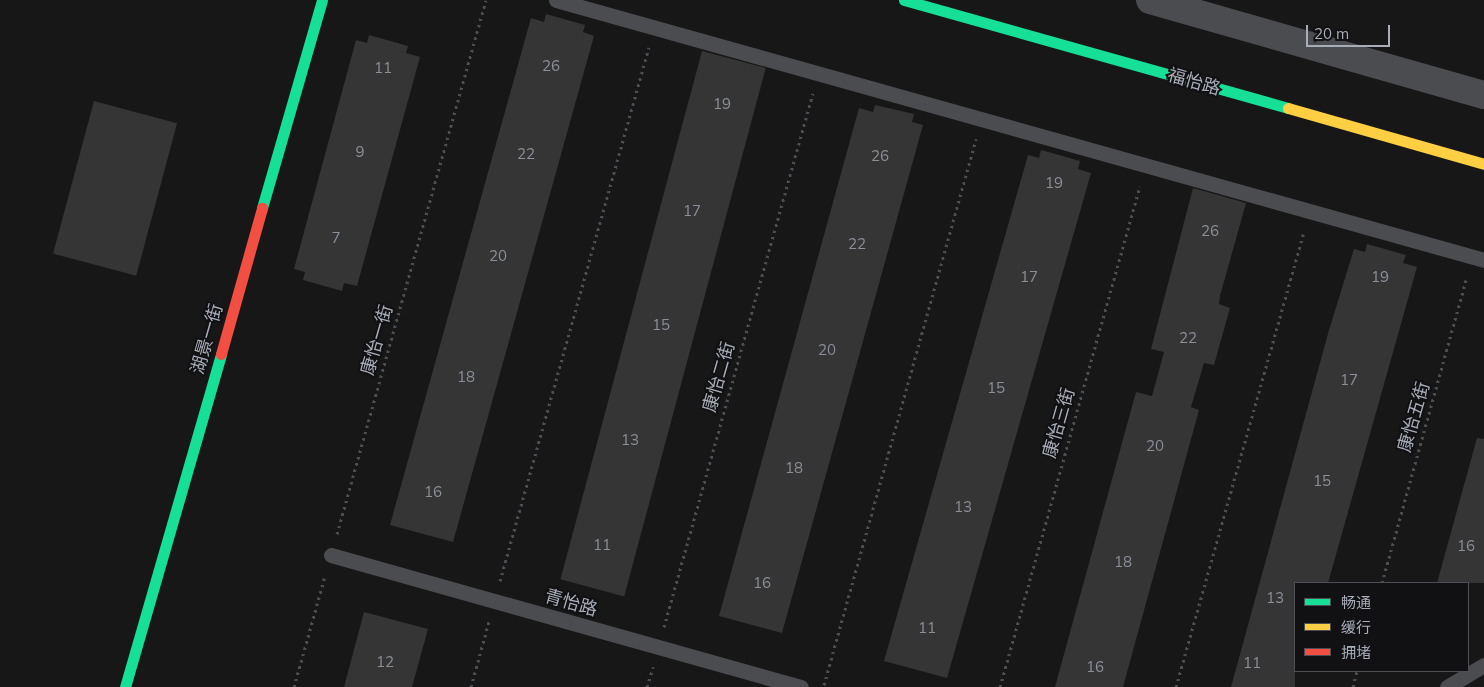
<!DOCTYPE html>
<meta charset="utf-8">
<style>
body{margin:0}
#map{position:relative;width:1484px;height:687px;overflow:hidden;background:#171717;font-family:Mulish,"Noto Sans SC",sans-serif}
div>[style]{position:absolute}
.building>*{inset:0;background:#353536;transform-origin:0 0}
.path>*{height:3px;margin-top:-1.5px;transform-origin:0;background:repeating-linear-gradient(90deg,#4d4e52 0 2.5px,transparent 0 6.5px)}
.lane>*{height:15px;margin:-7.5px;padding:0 7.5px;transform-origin:7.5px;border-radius:7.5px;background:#4b4c50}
.street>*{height:28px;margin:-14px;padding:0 14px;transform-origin:14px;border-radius:14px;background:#4b4c50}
.fast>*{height:11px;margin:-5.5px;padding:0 5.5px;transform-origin:5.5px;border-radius:5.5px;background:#16e098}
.slow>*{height:11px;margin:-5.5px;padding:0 5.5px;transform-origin:5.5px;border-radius:5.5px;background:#ffcf43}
.jam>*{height:11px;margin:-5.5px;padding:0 5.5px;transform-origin:5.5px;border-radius:5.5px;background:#f24e42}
span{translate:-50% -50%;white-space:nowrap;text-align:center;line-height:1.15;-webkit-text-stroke:4px #111113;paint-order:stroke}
.number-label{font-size:15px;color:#8b8f98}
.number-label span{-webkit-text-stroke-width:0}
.street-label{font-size:18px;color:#a8adb8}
.legend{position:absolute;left:1294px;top:582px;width:175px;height:90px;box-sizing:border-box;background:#111113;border:1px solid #4d4f55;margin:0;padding:6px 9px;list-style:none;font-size:15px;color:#a8adb8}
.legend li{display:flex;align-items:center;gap:10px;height:25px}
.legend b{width:25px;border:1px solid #4d4f55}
.scale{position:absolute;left:1306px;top:25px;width:84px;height:22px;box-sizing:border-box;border:2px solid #a8adb8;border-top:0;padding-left:6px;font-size:15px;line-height:18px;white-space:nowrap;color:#a8adb8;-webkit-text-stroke:4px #111113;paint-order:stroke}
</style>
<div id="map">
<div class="building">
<i style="clip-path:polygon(546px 14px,585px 25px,583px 32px,594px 36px,453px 542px,390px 525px,531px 18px,544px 22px)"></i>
<i style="clip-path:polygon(369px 35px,408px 46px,406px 53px,420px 57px,357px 286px,344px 283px,342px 291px,303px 280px,305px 272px,294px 269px,356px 40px,367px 43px)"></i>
<i style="left:702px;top:51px;width:66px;height:547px;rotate:15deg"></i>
<i style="left:94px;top:101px;width:86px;height:158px;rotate:15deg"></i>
<i style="clip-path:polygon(875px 105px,914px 114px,912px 122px,923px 125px,782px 633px,719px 616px,859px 108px,873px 112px)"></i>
<i style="clip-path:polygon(1041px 150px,1080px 161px,1078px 169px,1091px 173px,947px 678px,884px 661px,1028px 155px,1039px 158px)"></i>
<i style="clip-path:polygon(1193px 188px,1246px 203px,1220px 296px,1219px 304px,1230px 308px,1214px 365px,1204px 363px,1191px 407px,1199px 410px,1123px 687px,1055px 687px,1136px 392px,1152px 396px,1164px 352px,1151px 349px)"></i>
<i style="clip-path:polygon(1367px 244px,1406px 255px,1403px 263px,1417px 267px,1328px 583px,1295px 583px,1295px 687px,1231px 687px,1329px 330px,1354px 249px,1365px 252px)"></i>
<i style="clip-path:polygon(1477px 438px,1484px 439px,1484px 583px,1437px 583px)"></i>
<i style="clip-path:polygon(364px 612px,428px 629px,412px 687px,344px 687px)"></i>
</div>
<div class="path">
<i style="left:337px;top:534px;width:554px;rotate:-74.41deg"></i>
<i style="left:500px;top:581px;width:554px;rotate:-74.41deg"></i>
<i style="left:1382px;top:583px;width:318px;rotate:-74.5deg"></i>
<i style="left:664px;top:627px;width:554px;rotate:-74.41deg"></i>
<i style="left:824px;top:685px;width:567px;rotate:-74.44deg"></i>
<i style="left:294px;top:687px;width:115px;rotate:-74.4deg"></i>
<i style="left:471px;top:687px;width:68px;rotate:-74.7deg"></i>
<i style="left:647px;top:687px;width:21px;rotate:-73deg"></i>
<i style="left:1000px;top:687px;width:520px;rotate:-74.39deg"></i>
<i style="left:1176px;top:687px;width:474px;rotate:-74.3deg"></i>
<i style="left:1353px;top:687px;width:16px;rotate:-76deg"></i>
</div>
<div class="lane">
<i style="left:556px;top:0;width:964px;rotate:15.65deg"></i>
<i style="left:331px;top:555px;width:488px;rotate:15.7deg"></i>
<i style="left:1447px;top:687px;width:43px;rotate:-30.7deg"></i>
</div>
<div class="street">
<i style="left:1150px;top:0;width:347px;rotate:15.9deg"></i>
</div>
<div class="fast">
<i style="left:904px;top:0;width:399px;rotate:15.7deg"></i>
<i style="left:262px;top:208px;width:216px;rotate:-73.9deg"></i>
<i style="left:125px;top:687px;width:347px;rotate:-73.9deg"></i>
</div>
<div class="slow">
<i style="left:1288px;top:108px;width:204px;rotate:15.9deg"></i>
</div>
<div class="jam">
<i style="left:221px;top:354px;width:152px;rotate:-74.3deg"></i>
</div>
<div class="number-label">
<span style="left:551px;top:66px">26</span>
<span style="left:383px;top:68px">11</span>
<span style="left:722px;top:104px">19</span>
<span style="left:360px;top:152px">9</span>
<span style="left:526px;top:154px">22</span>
<span style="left:880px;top:156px">26</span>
<span style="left:1054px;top:183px">19</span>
<span style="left:692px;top:211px">17</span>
<span style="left:1210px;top:231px">26</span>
<span style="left:336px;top:238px">7</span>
<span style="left:857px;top:244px">22</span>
<span style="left:498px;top:256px">20</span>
<span style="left:1029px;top:277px">17</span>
<span style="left:1380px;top:277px">19</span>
<span style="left:661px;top:325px">15</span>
<span style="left:1188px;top:338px">22</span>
<span style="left:827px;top:350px">20</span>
<span style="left:466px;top:377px">18</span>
<span style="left:1349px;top:380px">17</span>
<span style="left:996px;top:388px">15</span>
<span style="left:630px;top:440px">13</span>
<span style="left:1155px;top:446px">20</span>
<span style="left:794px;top:468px">18</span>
<span style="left:1322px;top:481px">15</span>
<span style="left:433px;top:492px">16</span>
<span style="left:963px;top:507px">13</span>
<span style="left:602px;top:545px">11</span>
<span style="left:1466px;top:546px">16</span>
<span style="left:1123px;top:562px">18</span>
<span style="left:762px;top:583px">16</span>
<span style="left:1275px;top:598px">13</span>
<span style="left:927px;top:628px">11</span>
<span style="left:385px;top:662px">12</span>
<span style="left:1252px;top:663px">11</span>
<span style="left:1095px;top:667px">16</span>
</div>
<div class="street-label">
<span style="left:1194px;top:82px;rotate:16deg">福怡路</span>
<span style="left:207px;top:339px;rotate:-74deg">湖景一街</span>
<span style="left:377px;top:340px;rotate:-74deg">康怡一街</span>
<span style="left:719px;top:377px;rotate:-74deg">康怡二街</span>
<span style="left:1414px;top:417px;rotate:-74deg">康怡五街</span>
<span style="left:1059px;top:423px;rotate:-74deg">康怡三街</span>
<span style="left:571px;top:603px;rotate:16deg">青怡路</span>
</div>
<ul class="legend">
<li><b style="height:6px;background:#16e098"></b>畅通</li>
<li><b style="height:6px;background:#ffcf43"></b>缓行</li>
<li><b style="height:6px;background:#f24e42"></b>拥堵</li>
</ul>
<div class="scale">20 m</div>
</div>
